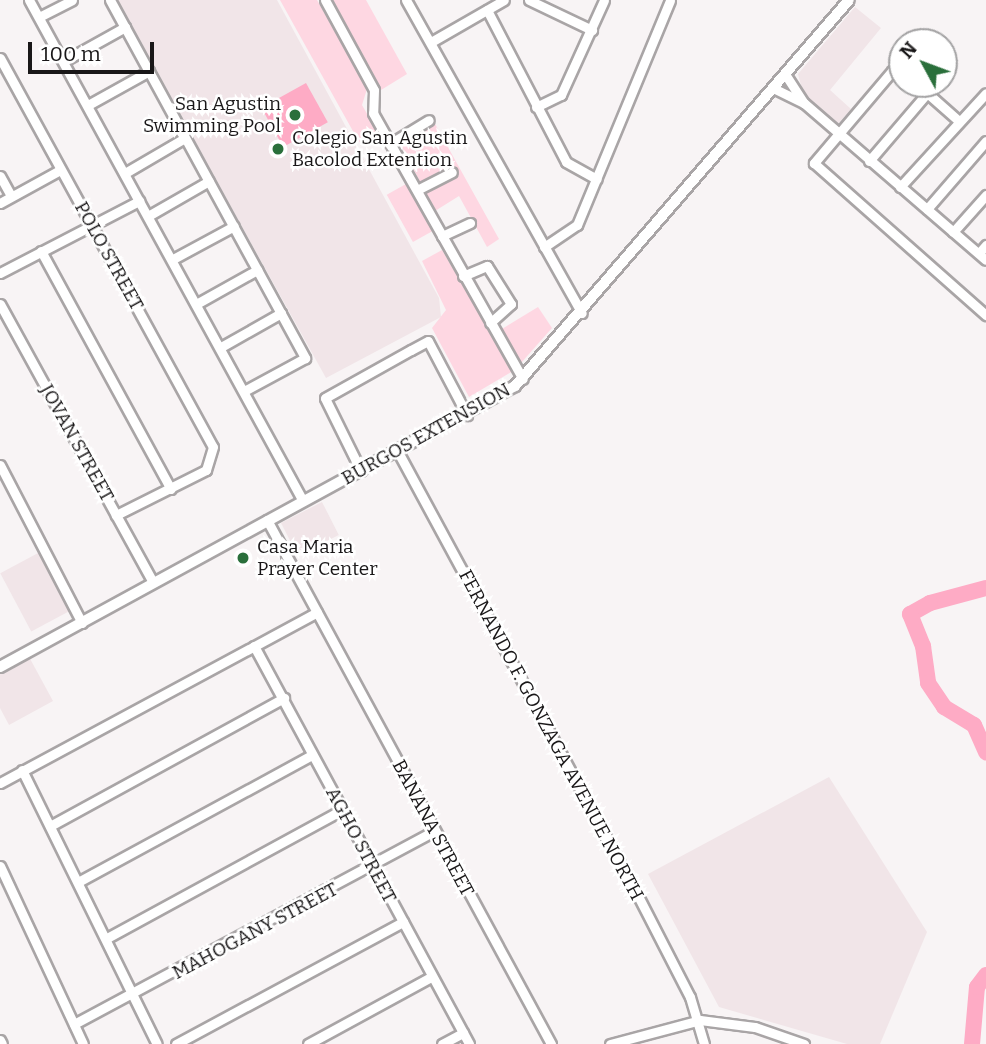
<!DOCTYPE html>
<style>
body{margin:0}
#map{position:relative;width:986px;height:1044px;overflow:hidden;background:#f8f4f5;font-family:Bitter,serif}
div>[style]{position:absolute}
.built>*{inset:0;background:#f1e5e8;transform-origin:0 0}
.green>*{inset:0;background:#fed7e2;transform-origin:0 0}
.water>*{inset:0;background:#feabc5;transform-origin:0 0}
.river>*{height:16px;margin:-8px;padding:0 8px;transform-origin:8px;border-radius:8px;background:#feabc5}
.roads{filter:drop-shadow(2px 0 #a9a5a6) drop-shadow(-2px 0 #a9a5a6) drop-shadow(0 2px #a9a5a6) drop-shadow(0 -2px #a9a5a6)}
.minor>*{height:9px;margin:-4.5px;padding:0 4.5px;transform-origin:4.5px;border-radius:4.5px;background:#fff}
.major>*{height:10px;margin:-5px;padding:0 5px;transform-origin:5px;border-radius:5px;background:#fff}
.dots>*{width:19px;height:19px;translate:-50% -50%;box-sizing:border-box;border:4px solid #fff;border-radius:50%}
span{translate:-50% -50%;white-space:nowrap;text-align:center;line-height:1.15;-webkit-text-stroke:5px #fff;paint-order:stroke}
.poi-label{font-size:19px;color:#191718}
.right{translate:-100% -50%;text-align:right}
.left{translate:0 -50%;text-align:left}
.street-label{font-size:19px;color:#191718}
.north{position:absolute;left:888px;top:28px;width:70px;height:70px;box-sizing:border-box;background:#fff;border:2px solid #a3a2a3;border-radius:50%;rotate:311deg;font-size:19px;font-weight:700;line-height:28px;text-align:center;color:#191718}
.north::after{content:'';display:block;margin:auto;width:24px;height:32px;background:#2a6f3b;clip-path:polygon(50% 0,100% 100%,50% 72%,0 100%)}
.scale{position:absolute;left:28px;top:42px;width:126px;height:32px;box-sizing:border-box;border:4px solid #191718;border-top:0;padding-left:9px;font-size:21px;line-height:24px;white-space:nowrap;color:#191718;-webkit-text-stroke:5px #fff;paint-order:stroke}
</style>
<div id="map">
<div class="built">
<i style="clip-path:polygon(116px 0,277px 0,439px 298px,441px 317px,326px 378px)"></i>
<i style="clip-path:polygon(855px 7px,881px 28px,830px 90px,851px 109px,838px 124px,803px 93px,798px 74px)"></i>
<i style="left:322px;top:502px;width:37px;height:46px;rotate:63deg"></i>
<i style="left:40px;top:552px;width:66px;height:45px;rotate:62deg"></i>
<i style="clip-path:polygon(28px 655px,53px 701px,9px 725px,0 708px,0 670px)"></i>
<i style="clip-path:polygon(829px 777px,927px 932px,880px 1044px,847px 1044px,719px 1007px,648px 874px)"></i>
</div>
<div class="green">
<i style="clip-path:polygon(280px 0,317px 0,367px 89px,362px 105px,378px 133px,359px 142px)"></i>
<i style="clip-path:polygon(333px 0,366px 0,407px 74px,381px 90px)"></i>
<i style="clip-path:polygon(434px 122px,499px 239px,487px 247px,459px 196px,435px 211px,400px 143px)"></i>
<i style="left:406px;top:184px;width:54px;height:22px;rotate:61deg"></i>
<i style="clip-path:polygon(442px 250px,513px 371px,469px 397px,432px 328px,446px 310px,422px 261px)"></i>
<i style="clip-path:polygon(538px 307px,552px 328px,521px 363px,502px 329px)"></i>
</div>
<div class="water">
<i style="left:306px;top:83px;width:45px;height:51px;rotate:61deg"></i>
</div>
<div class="river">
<i style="left:986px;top:588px;width:58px;rotate:165deg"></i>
<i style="left:930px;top:603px;width:23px;rotate:151deg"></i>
<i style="left:910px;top:614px;width:35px;rotate:68deg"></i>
<i style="left:923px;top:646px;width:37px;rotate:82deg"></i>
<i style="left:928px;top:683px;width:29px;rotate:56deg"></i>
<i style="left:944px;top:707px;width:35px;rotate:31deg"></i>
<i style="left:974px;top:725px;width:30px;rotate:66deg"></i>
<i style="left:972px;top:1044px;width:57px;rotate:-85deg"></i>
<i style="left:977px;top:987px;width:15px;rotate:-53deg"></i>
</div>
<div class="roads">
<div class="minor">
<i style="left:29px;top:0;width:571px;rotate:61.33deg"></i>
<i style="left:110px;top:0;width:408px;rotate:61.4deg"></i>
<i style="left:305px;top:358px;width:69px;rotate:151.6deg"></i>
<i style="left:325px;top:0;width:102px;rotate:61.4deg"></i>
<i style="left:374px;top:90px;width:23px;rotate:92deg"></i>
<i style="left:373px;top:113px;width:305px;rotate:60.6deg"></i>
<i style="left:406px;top:0;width:359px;rotate:60.7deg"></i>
<i style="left:529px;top:0;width:70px;rotate:25.5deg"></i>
<i style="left:487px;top:10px;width:171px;rotate:62.5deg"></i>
<i style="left:566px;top:162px;width:35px;rotate:29deg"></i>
<i style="left:39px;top:17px;width:37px;rotate:-27deg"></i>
<i style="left:431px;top:42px;width:84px;rotate:-29.9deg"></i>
<i style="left:0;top:58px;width:443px;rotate:61.3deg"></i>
<i style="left:213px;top:447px;width:24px;rotate:107deg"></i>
<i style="left:206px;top:470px;width:101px;rotate:153.4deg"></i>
<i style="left:64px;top:61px;width:70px;rotate:-29.1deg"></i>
<i style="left:902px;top:71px;width:10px;rotate:180deg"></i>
<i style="left:892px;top:71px;width:121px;rotate:130.3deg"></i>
<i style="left:814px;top:163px;width:230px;rotate:41.5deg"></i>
<i style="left:785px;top:74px;width:35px;rotate:57deg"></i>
<i style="left:804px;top:103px;width:240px;rotate:40.8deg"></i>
<i style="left:917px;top:84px;width:56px;rotate:41.4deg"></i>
<i style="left:773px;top:88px;width:34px;rotate:26deg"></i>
<i style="left:88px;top:105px;width:70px;rotate:-29.1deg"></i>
<i style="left:536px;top:107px;width:28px;rotate:-26deg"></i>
<i style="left:561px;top:95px;width:104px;rotate:-65.6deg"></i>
<i style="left:391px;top:143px;width:44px;rotate:-31.2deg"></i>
<i style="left:869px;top:161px;width:89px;rotate:-49.5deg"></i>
<i style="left:125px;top:173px;width:69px;rotate:-30.3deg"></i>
<i style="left:0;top:176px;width:23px;rotate:61deg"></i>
<i style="left:900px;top:187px;width:127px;rotate:-47.5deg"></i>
<i style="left:417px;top:190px;width:39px;rotate:-27deg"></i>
<i style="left:0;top:203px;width:68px;rotate:-28.8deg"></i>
<i style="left:927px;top:209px;width:90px;rotate:-49.1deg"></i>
<i style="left:148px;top:216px;width:70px;rotate:-29.8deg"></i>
<i style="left:953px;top:232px;width:50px;rotate:-48.3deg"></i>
<i style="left:442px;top:236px;width:31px;rotate:-25deg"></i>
<i style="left:544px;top:247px;width:40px;rotate:-34deg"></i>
<i style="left:577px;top:225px;width:243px;rotate:-67.5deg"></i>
<i style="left:41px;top:251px;width:271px;rotate:61.4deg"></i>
<i style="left:979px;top:253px;width:11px;rotate:-49deg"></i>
<i style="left:173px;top:259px;width:69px;rotate:-28.4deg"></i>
<i style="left:0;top:273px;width:157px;rotate:-27.4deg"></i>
<i style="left:463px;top:276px;width:26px;rotate:-23deg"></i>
<i style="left:487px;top:266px;width:45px;rotate:57.7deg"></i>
<i style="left:511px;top:304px;width:28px;rotate:138deg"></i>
<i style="left:198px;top:303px;width:68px;rotate:-29.2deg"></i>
<i style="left:0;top:304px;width:317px;rotate:61.2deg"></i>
<i style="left:221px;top:347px;width:69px;rotate:-29.5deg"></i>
<i style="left:398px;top:452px;width:500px;rotate:61.59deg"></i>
<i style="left:636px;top:892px;width:118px;rotate:62.8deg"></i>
<i style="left:690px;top:997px;width:49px;rotate:73.4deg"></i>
<i style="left:0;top:465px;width:178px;rotate:62.6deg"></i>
<i style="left:361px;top:471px;width:81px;rotate:-116.3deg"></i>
<i style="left:325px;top:398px;width:98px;rotate:-29.2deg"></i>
<i style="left:411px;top:350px;width:19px;rotate:-28deg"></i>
<i style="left:428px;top:341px;width:84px;rotate:62.2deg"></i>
<i style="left:267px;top:520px;width:596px;rotate:61.54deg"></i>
<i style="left:254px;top:646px;width:452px;rotate:61.6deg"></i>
<i style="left:22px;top:770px;width:305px;rotate:63.8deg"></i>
<i style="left:0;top:783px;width:360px;rotate:-28.3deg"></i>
<i style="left:50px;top:826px;width:267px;rotate:-28.7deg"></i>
<i style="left:0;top:866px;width:196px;rotate:65deg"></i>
<i style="left:78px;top:882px;width:266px;rotate:-28.5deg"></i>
<i style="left:107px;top:938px;width:268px;rotate:-28.6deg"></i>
<i style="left:74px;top:1024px;width:408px;rotate:-28.2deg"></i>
<i style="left:0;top:1040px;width:4px;rotate:63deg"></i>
<i style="left:176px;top:1044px;width:258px;rotate:-28.3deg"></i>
<i style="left:308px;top:1044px;width:140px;rotate:-28.6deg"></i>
<i style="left:442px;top:1044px;width:24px;rotate:-28deg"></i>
<i style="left:610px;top:1044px;width:93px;rotate:-14.9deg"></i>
<i style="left:700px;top:1020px;width:55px;rotate:7.3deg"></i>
<i style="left:755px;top:1027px;width:52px;rotate:19.1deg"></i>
</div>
<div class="major">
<i style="left:0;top:667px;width:587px;rotate:-28.62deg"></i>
<i style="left:515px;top:386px;width:510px;rotate:-49.13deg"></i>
</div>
</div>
<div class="dots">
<i style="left:295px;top:115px;background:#2a6f3b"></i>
<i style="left:278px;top:149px;background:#2a6f3b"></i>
<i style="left:243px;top:558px;background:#2a6f3b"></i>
</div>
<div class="poi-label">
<span class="right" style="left:281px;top:115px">San Agustin<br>Swimming Pool</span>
<span class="left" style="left:292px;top:149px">Colegio San Agustin<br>Bacolod Extention</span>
<span class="left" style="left:257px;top:558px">Casa Maria<br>Prayer Center</span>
</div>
<div class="street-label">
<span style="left:109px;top:256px;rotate:61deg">POLO STREET</span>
<span style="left:426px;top:434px;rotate:-29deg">BURGOS EXTENSION</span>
<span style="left:77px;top:443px;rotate:61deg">JOVAN STREET</span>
<span style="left:551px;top:735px;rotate:62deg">FERNANDO F. GONZAGA AVENUE NORTH</span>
<span style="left:433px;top:828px;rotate:62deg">BANANA STREET</span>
<span style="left:361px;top:845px;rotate:62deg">AGHO STREET</span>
<span style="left:255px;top:931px;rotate:-28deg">MAHOGANY STREET</span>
</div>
<div class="north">N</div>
<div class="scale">100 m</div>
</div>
